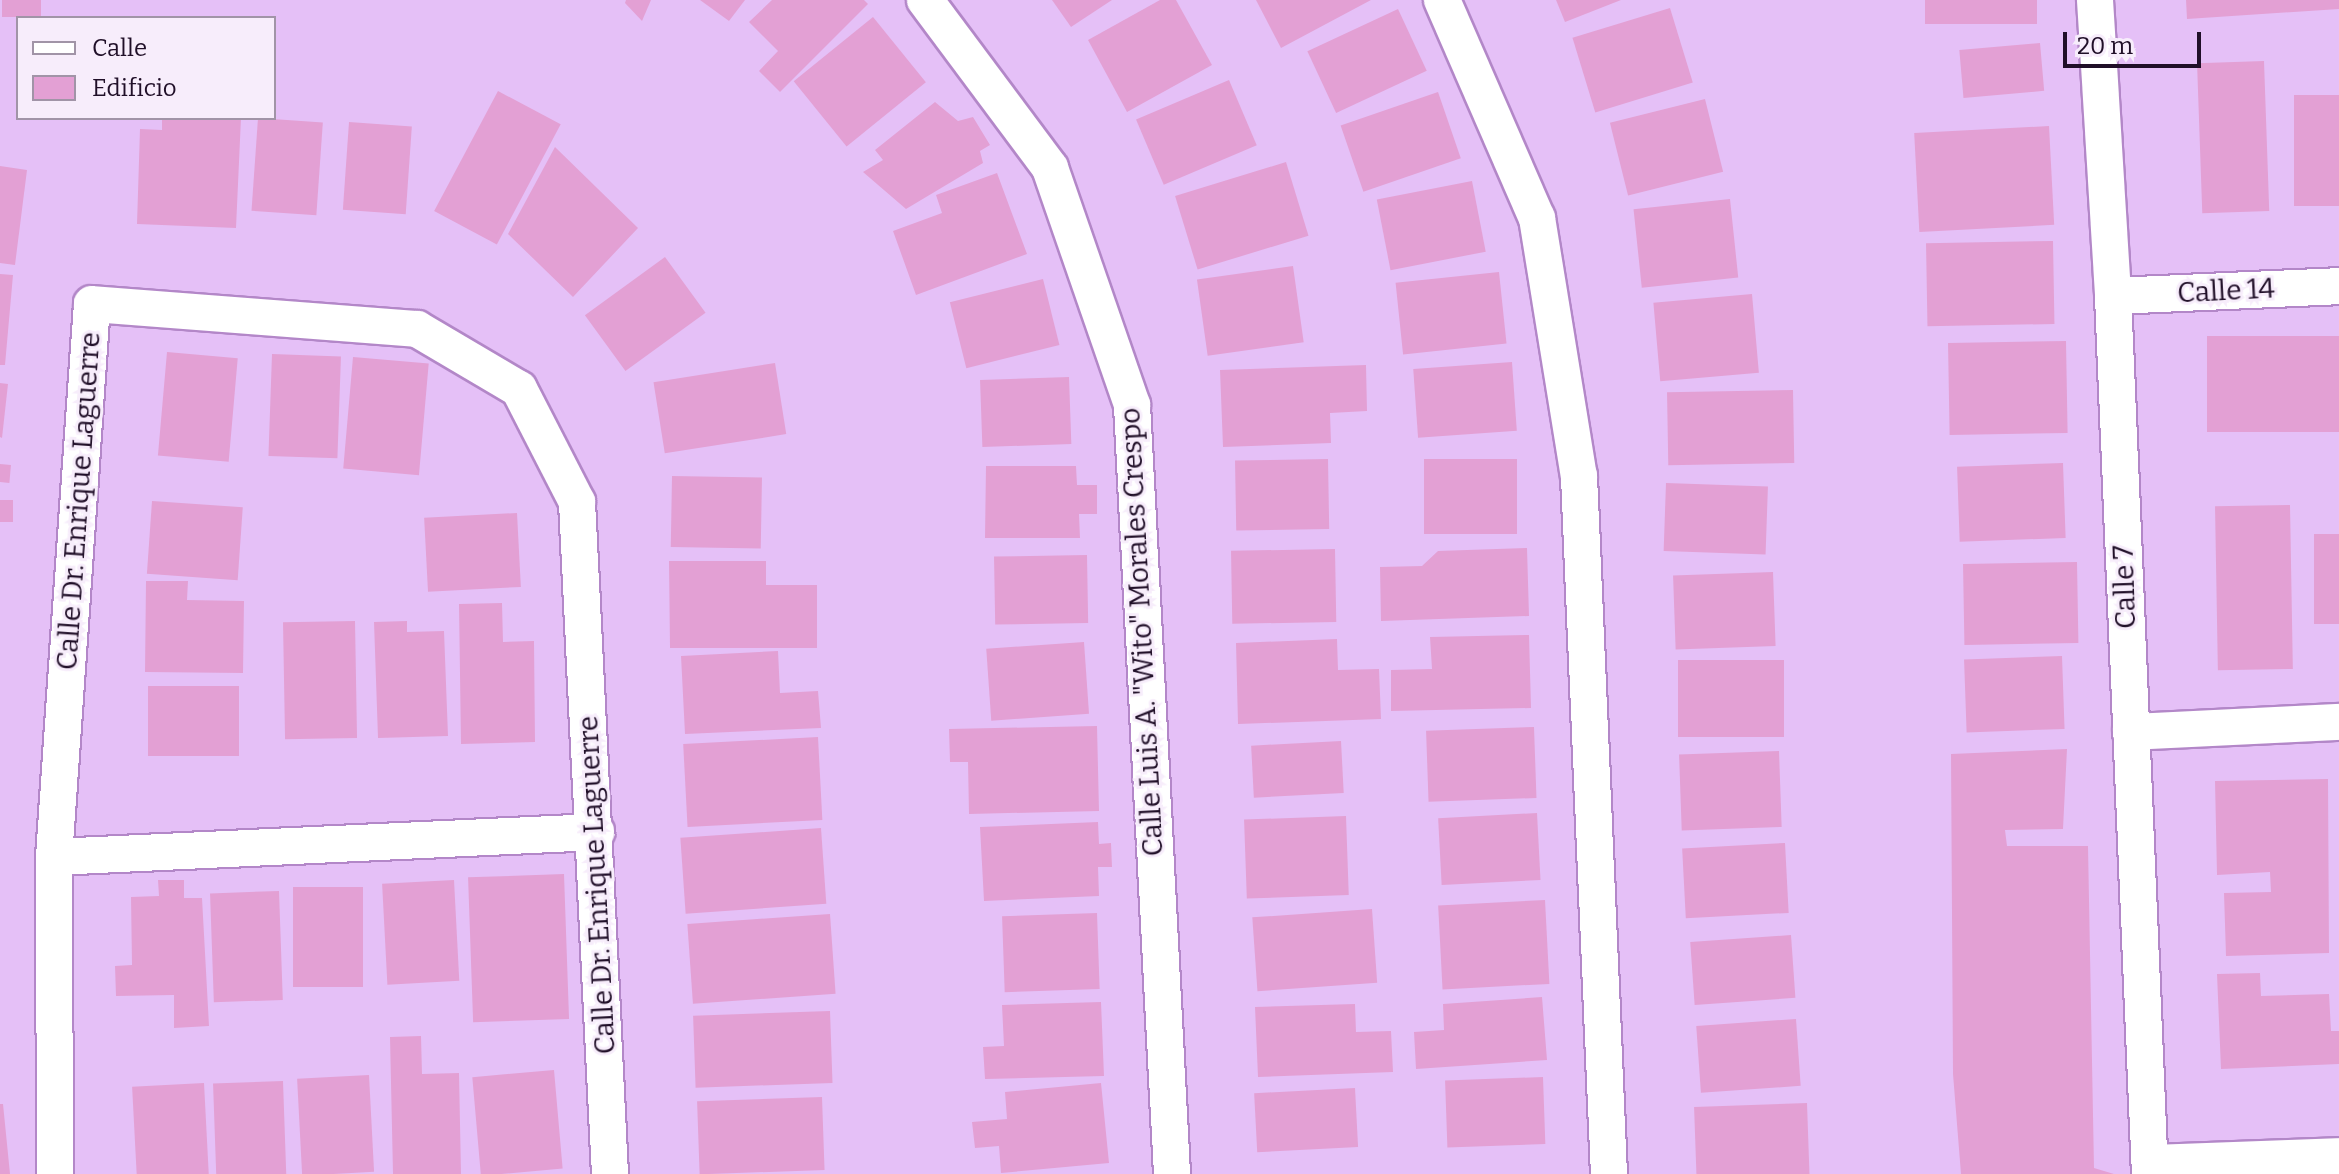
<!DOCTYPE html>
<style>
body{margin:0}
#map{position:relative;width:2339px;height:1174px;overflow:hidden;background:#e5c0f7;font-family:Bitter,serif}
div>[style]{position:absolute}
.building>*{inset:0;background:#e3a0d4;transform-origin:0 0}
.roads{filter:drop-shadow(2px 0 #b387c8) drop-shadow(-2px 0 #b387c8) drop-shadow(0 2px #b387c8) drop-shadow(0 -2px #b387c8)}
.minor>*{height:36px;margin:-18px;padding:0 18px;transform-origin:18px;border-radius:18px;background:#fff}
span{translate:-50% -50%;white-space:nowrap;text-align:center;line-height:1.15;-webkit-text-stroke:6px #f7edfb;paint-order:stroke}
.street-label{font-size:28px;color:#200f28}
.legend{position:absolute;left:16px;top:16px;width:260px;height:104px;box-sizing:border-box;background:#f7edfb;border:2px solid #a194a7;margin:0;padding:10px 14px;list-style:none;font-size:24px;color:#200f28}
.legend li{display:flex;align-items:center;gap:16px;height:40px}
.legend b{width:40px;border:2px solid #a194a7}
.scale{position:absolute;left:2063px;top:32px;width:138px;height:36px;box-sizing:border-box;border:4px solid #200f28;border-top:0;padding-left:10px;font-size:24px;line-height:28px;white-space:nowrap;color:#200f28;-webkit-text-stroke:6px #f7edfb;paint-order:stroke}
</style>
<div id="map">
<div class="building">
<i style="left:2px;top:0;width:39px;height:17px"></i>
<i style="clip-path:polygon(626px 0,651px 0,642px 21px,625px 3px)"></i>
<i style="clip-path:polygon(700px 0,745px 0,729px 21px)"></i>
<i style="clip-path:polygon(772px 0,864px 0,868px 4px,780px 92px,759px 71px,778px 51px,749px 22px)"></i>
<i style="clip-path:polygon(1052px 0,1112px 0,1071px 27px)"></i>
<i style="clip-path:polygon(1160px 0,1176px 0,1212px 65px,1127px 112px,1088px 40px)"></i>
<i style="clip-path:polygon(1256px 0,1371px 0,1281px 48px)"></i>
<i style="clip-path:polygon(1556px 0,1621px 0,1565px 22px)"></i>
<i style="left:1925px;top:0;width:112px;height:24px"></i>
<i style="clip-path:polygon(2186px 0,2339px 0,2339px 9px,2187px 19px)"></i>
<i style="left:1670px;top:8px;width:78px;height:102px;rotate:73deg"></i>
<i style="left:1398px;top:9px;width:68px;height:100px;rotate:65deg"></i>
<i style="left:873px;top:17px;width:84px;height:102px;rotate:51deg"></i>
<i style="left:2040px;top:43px;width:48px;height:81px;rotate:85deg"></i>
<i style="left:2264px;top:61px;width:150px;height:67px;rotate:88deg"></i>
<i style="left:1229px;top:80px;width:71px;height:101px;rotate:67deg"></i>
<i style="left:498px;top:91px;width:71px;height:136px;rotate:28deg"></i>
<i style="left:1438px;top:92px;width:70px;height:103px;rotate:71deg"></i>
<i style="left:2339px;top:95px;width:111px;height:45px;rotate:90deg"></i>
<i style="left:1705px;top:99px;width:75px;height:98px;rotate:76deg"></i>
<i style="clip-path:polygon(935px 102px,958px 121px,973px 117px,990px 145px,980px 151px,983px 163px,906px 209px,863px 172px,883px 160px,875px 150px)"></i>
<i style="clip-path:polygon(162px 118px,241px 118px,236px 228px,137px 224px,140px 129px,162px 130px)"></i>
<i style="left:258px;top:118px;width:65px;height:93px;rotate:4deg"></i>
<i style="left:349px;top:122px;width:63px;height:88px;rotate:4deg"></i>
<i style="left:2049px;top:126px;width:99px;height:135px;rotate:87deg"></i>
<i style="clip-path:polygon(555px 147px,638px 228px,573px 297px,508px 234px)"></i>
<i style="left:1286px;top:162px;width:77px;height:116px;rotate:73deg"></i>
<i style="clip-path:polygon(0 166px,27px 170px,15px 265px,0 263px)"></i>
<i style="clip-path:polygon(997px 173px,1027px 254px,916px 295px,893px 231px,942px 213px,936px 195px)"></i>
<i style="left:1472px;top:181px;width:72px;height:97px;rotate:79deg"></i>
<i style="left:1730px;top:199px;width:79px;height:97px;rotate:84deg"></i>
<i style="left:2053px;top:241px;width:83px;height:127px;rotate:89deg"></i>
<i style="left:665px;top:257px;width:69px;height:99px;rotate:54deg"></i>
<i style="left:1293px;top:266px;width:77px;height:97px;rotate:82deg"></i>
<i style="left:1499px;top:272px;width:72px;height:104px;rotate:84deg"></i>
<i style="clip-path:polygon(0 274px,13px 275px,5px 365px,0 365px)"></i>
<i style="left:1043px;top:279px;width:68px;height:96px;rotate:76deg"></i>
<i style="left:1752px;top:294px;width:79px;height:99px;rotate:85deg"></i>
<i style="left:2207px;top:336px;width:132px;height:96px"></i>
<i style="left:2066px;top:341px;width:92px;height:118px;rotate:89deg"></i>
<i style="left:167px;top:352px;width:71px;height:104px;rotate:5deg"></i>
<i style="left:272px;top:354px;width:69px;height:102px;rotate:2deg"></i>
<i style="left:353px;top:357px;width:76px;height:112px;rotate:5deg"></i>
<i style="left:1512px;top:362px;width:69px;height:99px;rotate:86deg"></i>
<i style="left:775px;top:363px;width:72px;height:123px;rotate:81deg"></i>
<i style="clip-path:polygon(1366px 365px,1367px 411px,1330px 413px,1331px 443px,1223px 447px,1220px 370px)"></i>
<i style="left:1069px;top:377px;width:67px;height:89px;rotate:88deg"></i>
<i style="clip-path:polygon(0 383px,8px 384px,2px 438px,0 437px)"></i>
<i style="left:1793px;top:390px;width:73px;height:126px;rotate:89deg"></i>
<i style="left:1328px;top:459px;width:70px;height:93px;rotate:89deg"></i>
<i style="left:1424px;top:459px;width:93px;height:75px"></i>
<i style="left:2063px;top:463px;width:75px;height:106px;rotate:88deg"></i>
<i style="left:0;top:464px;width:11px;height:18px;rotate:5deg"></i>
<i style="clip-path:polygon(986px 466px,1076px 466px,1077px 485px,1097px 485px,1097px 514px,1079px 514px,1080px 538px,985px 538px)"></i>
<i style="left:672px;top:476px;width:90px;height:71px;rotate:1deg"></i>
<i style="left:1666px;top:483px;width:102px;height:68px;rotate:2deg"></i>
<i style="left:0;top:500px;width:13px;height:22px"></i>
<i style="left:152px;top:501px;width:91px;height:73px;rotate:4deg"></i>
<i style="left:2290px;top:505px;width:164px;height:75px;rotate:89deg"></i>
<i style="left:517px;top:513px;width:74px;height:93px;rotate:87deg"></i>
<i style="left:2314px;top:534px;width:25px;height:90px"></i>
<i style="clip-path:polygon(1527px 548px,1529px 616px,1381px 621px,1380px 567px,1422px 566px,1438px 551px)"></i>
<i style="left:1335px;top:549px;width:73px;height:104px;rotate:89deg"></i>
<i style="left:1087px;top:555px;width:68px;height:93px;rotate:89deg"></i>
<i style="clip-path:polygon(669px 561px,766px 561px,766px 585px,817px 585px,817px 648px,670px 648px)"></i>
<i style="left:2077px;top:562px;width:81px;height:114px;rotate:89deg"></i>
<i style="left:1773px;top:572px;width:74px;height:100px;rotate:88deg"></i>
<i style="clip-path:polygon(146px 581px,188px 581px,187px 600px,244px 601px,243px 673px,145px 672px)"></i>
<i style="clip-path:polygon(502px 603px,503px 642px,534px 641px,535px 742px,461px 744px,459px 604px)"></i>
<i style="left:355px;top:621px;width:117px;height:72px;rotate:89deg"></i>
<i style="clip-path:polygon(407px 621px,407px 632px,444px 631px,448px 736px,378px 738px,374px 622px)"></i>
<i style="clip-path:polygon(1529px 635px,1531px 708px,1391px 711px,1391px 670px,1432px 669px,1430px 637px)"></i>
<i style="clip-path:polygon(1337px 639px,1338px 670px,1379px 669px,1381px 719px,1238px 724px,1236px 643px)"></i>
<i style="left:1084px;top:642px;width:72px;height:98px;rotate:86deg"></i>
<i style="clip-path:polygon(778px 651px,780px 693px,818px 691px,821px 728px,685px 734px,681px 656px)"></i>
<i style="left:2062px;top:656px;width:73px;height:98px;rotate:88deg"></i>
<i style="left:1784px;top:660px;width:77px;height:106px;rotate:90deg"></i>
<i style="left:239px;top:686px;width:70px;height:91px;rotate:90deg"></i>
<i style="clip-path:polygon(1097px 726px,1099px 811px,969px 814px,968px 762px,950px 762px,949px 729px)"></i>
<i style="left:1534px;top:727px;width:71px;height:108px;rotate:88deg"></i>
<i style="left:818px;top:737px;width:83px;height:135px;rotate:87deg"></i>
<i style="left:1341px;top:741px;width:52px;height:90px;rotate:87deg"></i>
<i style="clip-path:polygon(2067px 749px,2063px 829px,2005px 830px,2007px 846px,2088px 846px,2094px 1168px,2114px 1174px,1961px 1174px,1953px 1074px,1951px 754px)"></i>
<i style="left:1779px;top:751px;width:76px;height:100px;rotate:88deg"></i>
<i style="clip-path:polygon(2328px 779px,2329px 953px,2226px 956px,2224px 893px,2271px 892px,2270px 872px,2217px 875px,2215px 781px)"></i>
<i style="left:1537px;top:813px;width:67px;height:99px;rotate:87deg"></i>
<i style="left:1346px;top:816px;width:79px;height:102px;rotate:88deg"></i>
<i style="clip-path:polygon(1098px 822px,1099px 844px,1111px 843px,1112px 867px,1098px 867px,1099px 896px,984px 901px,980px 827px)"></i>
<i style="left:821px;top:828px;width:76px;height:141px;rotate:86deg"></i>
<i style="left:1785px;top:843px;width:70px;height:103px;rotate:87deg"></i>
<i style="left:564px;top:874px;width:145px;height:96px;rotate:88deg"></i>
<i style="clip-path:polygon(158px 880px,184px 880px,184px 898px,202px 898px,209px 1026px,174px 1028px,174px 995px,116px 996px,115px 966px,132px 965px,131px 897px,159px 896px)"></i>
<i style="left:454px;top:880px;width:101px;height:72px;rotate:87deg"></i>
<i style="left:293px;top:887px;width:70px;height:100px"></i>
<i style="left:279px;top:891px;width:109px;height:69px;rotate:88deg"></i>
<i style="left:1545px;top:900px;width:84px;height:107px;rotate:87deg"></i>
<i style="left:1372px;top:909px;width:74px;height:120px;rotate:86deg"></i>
<i style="left:1097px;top:913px;width:76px;height:95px;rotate:88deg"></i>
<i style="left:830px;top:914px;width:80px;height:143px;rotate:86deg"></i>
<i style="left:1791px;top:935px;width:63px;height:101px;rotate:86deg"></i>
<i style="clip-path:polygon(2260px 973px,2261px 996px,2329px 994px,2331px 1031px,2339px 1031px,2339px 1064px,2221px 1069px,2217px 974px)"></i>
<i style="clip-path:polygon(1542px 997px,1547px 1060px,1416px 1069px,1414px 1032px,1444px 1030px,1443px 1004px)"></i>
<i style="clip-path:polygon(1101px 1002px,1104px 1076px,985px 1079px,983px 1047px,1004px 1046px,1002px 1005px)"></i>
<i style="clip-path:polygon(1355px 1004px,1356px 1032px,1391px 1031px,1393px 1072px,1258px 1077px,1255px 1007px)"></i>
<i style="left:830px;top:1011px;width:72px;height:137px;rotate:88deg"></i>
<i style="left:1796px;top:1019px;width:67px;height:100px;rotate:86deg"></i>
<i style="clip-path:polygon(421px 1036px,422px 1074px,459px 1073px,461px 1174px,393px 1174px,390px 1037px)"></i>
<i style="left:554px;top:1070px;width:99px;height:82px;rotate:85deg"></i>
<i style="left:369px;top:1075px;width:97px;height:72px;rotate:87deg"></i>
<i style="left:1543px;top:1077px;width:67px;height:98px;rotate:88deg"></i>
<i style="left:283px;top:1081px;width:93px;height:70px;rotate:88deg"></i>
<i style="left:204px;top:1083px;width:91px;height:72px;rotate:87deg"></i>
<i style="clip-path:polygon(1101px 1083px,1109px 1163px,1001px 1173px,999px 1146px,975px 1148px,972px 1122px,1007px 1119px,1005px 1092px)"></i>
<i style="left:1355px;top:1088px;width:59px;height:101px;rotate:87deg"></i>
<i style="left:822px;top:1097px;width:73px;height:125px;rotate:88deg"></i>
<i style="left:1807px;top:1103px;width:71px;height:113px;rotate:88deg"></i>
<i style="clip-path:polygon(0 1104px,3px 1104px,10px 1174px,0 1174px)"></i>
</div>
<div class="roads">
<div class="minor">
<i style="left:925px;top:0;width:209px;rotate:53.3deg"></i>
<i style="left:1050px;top:168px;width:251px;rotate:70.9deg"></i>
<i style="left:1132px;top:405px;width:770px;rotate:87.02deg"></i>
<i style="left:1442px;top:0;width:238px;rotate:66.5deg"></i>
<i style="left:1537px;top:218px;width:261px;rotate:80.8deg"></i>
<i style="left:1579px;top:476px;width:699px;rotate:87.54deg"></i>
<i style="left:2095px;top:0;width:297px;rotate:86.5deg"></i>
<i style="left:2113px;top:296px;width:879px;rotate:87.59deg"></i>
<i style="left:2113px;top:296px;width:226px;rotate:-2.5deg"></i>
<i style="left:2131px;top:732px;width:208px;rotate:-2.8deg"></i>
<i style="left:54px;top:857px;width:543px;rotate:-2.64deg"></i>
<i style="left:2150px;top:1163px;width:189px;rotate:-2.1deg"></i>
<i style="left:55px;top:1174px;width:317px;rotate:-90.2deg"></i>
<i style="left:54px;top:857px;width:554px;rotate:-86.07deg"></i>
<i style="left:92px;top:304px;width:326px;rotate:4.4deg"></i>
<i style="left:417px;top:329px;width:118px;rotate:30.5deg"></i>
<i style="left:519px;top:389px;width:127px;rotate:62.8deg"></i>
<i style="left:577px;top:502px;width:673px;rotate:87.19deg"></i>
</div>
</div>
<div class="street-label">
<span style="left:2226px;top:291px;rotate:-3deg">Calle 14</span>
<span style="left:79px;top:501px;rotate:-86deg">Calle Dr. Enrique Laguerre</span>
<span style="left:2125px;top:587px;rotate:-92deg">Calle 7</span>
<span style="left:1142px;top:632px;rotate:-93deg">Calle Luis A. "Wito" Morales Crespo</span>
<span style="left:597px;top:885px;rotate:-93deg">Calle Dr. Enrique Laguerre</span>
</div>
<ul class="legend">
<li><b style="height:10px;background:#fff"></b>Calle</li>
<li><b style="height:22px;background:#e3a0d4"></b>Edificio</li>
</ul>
<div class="scale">20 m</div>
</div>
